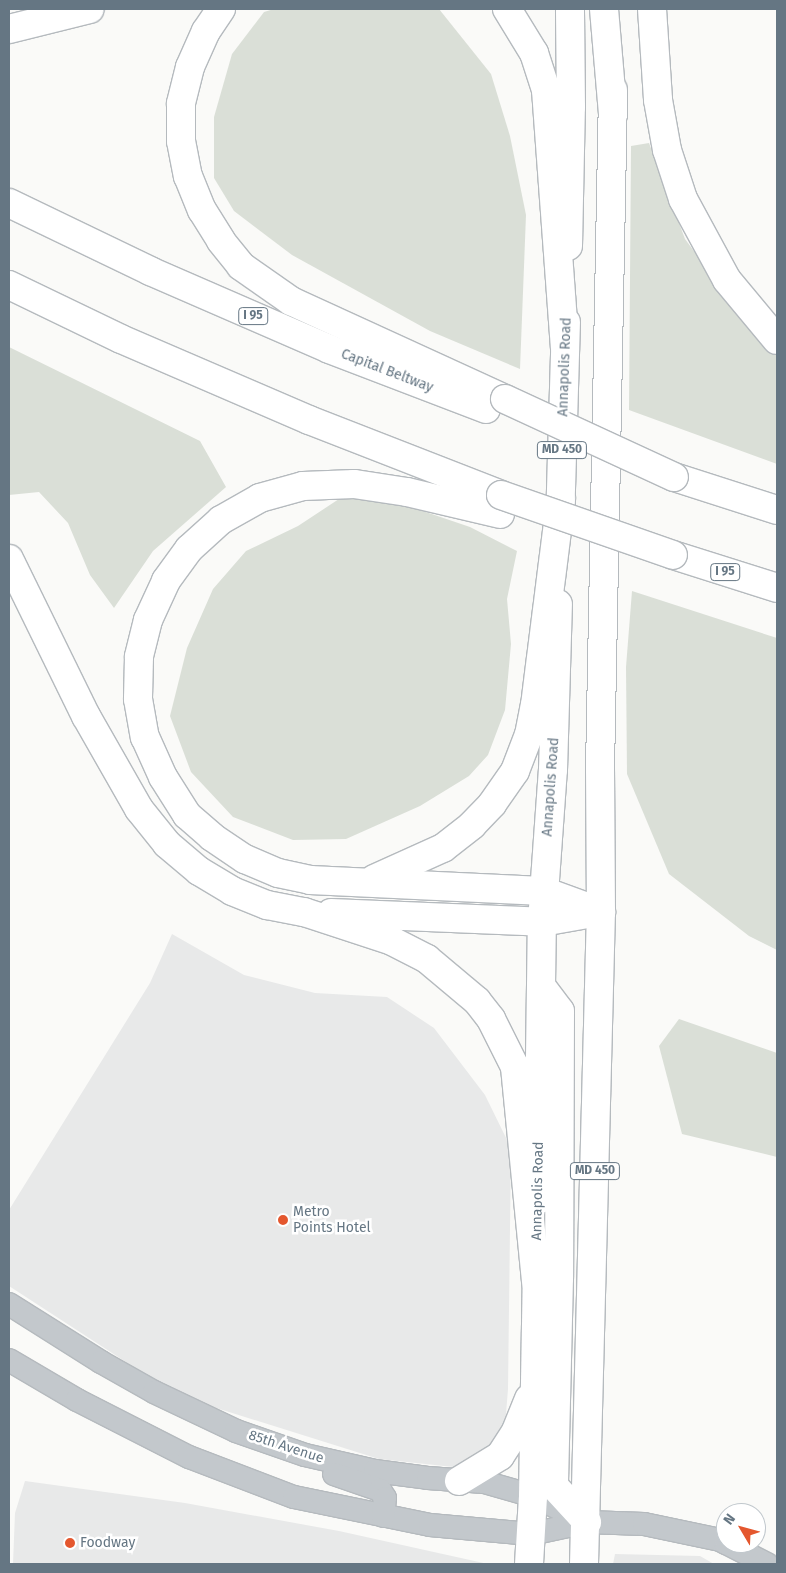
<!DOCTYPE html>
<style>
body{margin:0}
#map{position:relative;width:786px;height:1573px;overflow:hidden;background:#fafaf8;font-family:"Fira Sans",sans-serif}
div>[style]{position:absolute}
.built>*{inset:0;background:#e8e9e9}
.green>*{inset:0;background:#dadfd7}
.roads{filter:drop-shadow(1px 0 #b5babe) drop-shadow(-1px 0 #b5babe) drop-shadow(0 1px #b5babe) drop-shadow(0 -1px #b5babe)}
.minor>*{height:22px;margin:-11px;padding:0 11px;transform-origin:11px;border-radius:11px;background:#c3c8cc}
.major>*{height:28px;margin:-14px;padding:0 14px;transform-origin:14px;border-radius:14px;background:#fff}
.highway>*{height:28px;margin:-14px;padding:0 14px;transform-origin:14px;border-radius:14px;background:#fff}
.bridges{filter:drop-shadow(1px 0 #b4b9bd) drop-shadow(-1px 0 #b4b9bd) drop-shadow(0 1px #b4b9bd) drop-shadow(0 -1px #b4b9bd)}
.highway-bridge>*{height:28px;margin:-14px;padding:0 14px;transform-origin:14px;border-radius:14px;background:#fff}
.dots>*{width:14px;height:14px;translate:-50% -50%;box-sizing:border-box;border:2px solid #fff;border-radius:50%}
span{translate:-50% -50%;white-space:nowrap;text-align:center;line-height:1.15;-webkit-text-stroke:5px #fff;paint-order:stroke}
.shield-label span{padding:1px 4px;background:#fff;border:1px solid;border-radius:4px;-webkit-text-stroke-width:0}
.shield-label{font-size:12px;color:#657683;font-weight:700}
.street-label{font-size:14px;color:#657683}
.poi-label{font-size:14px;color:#657683}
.left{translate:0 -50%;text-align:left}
.frame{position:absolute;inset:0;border:10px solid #657683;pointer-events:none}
.north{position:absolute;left:716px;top:1503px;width:50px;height:50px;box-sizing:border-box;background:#fff;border:1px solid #c1c8cd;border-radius:50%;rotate:307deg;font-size:14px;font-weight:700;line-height:20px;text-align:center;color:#657683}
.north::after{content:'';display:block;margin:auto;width:18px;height:22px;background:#e4572e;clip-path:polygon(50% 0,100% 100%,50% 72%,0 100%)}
</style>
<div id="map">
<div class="built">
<i style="clip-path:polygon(172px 934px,244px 975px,315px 993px,387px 997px,434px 1028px,485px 1095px,511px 1148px,508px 1389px,504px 1439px,472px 1469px,379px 1459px,210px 1406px,149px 1377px,9px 1286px,9px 1210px,150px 983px)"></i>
<i style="clip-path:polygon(25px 1481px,185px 1503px,339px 1531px,488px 1564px,13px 1564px,15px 1513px)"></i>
<i style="clip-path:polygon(615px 1554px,700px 1556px,714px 1564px,613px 1564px)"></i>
</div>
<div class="green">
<i style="clip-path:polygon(274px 9px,439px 9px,491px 74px,510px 136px,526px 215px,520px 369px,430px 331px,292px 255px,234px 211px,214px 178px,214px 117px,232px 54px,264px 12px)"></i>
<i style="clip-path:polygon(649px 143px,685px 239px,733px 304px,777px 355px,777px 464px,629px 410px,631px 146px)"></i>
<i style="clip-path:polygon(9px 347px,200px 441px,226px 487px,153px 551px,114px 608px,90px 575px,68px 523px,39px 492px,9px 495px)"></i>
<i style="clip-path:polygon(342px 497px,408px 506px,470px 527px,517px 551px,507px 599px,511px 644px,505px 710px,488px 755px,469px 776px,420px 806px,346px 839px,293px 840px,233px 817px,191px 772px,170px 716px,187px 648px,213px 589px,246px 551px,298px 526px)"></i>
<i style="clip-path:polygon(632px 591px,777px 638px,777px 950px,749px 936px,669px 874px,627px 774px,626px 667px)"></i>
<i style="clip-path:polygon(679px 1019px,777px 1053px,777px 1157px,682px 1134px,659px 1046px)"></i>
</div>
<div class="roads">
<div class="minor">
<i style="left:9px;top:1304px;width:109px;rotate:32.2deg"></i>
<i style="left:101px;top:1362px;width:61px;rotate:29.5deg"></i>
<i style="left:154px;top:1392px;width:91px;rotate:25.4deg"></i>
<i style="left:236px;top:1431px;width:73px;rotate:19.2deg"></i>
<i style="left:305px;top:1455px;width:72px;rotate:12.9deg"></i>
<i style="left:375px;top:1471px;width:53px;rotate:7.5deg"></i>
<i style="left:428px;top:1478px;width:56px;rotate:4.1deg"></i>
<i style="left:484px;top:1482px;width:51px;rotate:15.9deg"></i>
<i style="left:533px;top:1496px;width:53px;rotate:25.6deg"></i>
<i style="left:9px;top:1360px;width:79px;rotate:30.5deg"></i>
<i style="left:77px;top:1400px;width:126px;rotate:27deg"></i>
<i style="left:189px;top:1457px;width:112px;rotate:20.9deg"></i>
<i style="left:294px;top:1497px;width:139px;rotate:11.6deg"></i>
<i style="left:430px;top:1525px;width:101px;rotate:5.1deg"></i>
<i style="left:531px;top:1534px;width:57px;rotate:-12.1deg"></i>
<i style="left:587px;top:1522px;width:57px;rotate:2deg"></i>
<i style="left:644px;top:1524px;width:78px;rotate:11.9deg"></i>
<i style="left:720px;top:1540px;width:7px;rotate:27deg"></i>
<i style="left:334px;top:1474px;width:49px;rotate:19.2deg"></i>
<i style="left:380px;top:1490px;width:9px;rotate:58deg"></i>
<i style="left:385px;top:1498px;width:18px;rotate:96deg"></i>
<i style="left:726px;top:1543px;width:46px;rotate:27.1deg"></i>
</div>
<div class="major">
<i style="left:568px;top:246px;width:139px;rotate:-88.8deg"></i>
<i style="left:571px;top:107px;width:98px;rotate:-90.6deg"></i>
<i style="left:560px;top:523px;width:201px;rotate:-88.3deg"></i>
<i style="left:541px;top:986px;width:31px;rotate:53deg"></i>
<i style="left:560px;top:1011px;width:267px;rotate:90.2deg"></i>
<i style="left:559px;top:1278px;width:208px;rotate:91.4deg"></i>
<i style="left:554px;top:1486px;width:49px;rotate:47.5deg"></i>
<i style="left:538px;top:1200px;width:278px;rotate:-89.2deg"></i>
<i style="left:542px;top:922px;width:152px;rotate:-85.9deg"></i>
<i style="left:553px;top:770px;width:166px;rotate:-88.3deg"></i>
<i style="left:459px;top:1481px;width:48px;rotate:-31.4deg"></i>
<i style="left:500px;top:1456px;width:30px;rotate:-57deg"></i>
<i style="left:516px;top:1431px;width:35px;rotate:-68deg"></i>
<i style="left:529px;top:1564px;width:68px;rotate:-86.6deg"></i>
<i style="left:533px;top:1496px;width:238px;rotate:-89deg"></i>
<i style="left:584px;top:1564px;width:652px;rotate:-88.51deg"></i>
<i style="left:601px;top:912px;width:142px;rotate:-90.4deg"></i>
<i style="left:600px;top:770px;width:680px;rotate:-88.9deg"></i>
</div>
<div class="highway">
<i style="left:221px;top:9px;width:27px;rotate:124deg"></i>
<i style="left:206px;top:31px;width:39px;rotate:114deg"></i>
<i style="left:190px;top:67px;width:38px;rotate:104deg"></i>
<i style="left:181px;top:104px;width:37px;rotate:90deg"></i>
<i style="left:181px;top:141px;width:36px;rotate:79deg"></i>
<i style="left:188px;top:176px;width:37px;rotate:68deg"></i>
<i style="left:202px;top:210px;width:36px;rotate:58deg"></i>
<i style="left:221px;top:241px;width:32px;rotate:51deg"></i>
<i style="left:241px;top:266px;width:61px;rotate:35deg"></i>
<i style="left:291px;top:301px;width:235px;rotate:24.6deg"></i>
<i style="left:507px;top:9px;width:52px;rotate:58.5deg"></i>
<i style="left:534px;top:53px;width:39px;rotate:72deg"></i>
<i style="left:546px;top:90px;width:257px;rotate:85.8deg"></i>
<i style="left:604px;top:9px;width:106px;rotate:85.1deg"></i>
<i style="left:652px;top:9px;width:91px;rotate:86.2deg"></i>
<i style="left:658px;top:100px;width:51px;rotate:79.8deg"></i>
<i style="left:667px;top:150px;width:52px;rotate:71.9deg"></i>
<i style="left:683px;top:199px;width:92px;rotate:61.5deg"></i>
<i style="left:727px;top:280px;width:78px;rotate:50.2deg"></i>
<i style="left:9px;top:29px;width:83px;rotate:-13.9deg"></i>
<i style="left:9px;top:203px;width:157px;rotate:25.7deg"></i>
<i style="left:150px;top:271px;width:195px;rotate:23.5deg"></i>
<i style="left:329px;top:349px;width:168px;rotate:20.9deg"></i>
<i style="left:9px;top:285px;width:124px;rotate:25.7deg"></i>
<i style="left:121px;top:339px;width:205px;rotate:23.3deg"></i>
<i style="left:309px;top:420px;width:206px;rotate:21.3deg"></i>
<i style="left:674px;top:477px;width:108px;rotate:17.8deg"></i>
<i style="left:500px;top:514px;width:96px;rotate:-166.7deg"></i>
<i style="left:407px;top:492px;width:54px;rotate:-171.4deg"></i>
<i style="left:354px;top:484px;width:51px;rotate:177.8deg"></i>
<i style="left:303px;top:486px;width:45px;rotate:164.4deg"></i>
<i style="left:260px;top:498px;width:45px;rotate:150.6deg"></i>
<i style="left:221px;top:520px;width:43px;rotate:137.8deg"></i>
<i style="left:189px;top:549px;width:39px;rotate:126deg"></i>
<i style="left:166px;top:581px;width:43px;rotate:114.8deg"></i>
<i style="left:148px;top:620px;width:38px;rotate:104deg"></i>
<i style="left:139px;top:657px;width:42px;rotate:91.4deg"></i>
<i style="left:138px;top:699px;width:39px;rotate:80deg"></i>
<i style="left:145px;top:737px;width:44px;rotate:65.8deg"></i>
<i style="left:163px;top:777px;width:45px;rotate:57.7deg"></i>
<i style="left:187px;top:815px;width:33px;rotate:41deg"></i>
<i style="left:212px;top:837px;width:40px;rotate:34deg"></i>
<i style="left:245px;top:859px;width:36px;rotate:23deg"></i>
<i style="left:278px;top:873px;width:33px;rotate:12deg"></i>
<i style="left:310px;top:880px;width:233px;rotate:2.7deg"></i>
<i style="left:543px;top:891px;width:62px;rotate:19.9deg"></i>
<i style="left:673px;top:555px;width:109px;rotate:17.6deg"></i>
<i style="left:9px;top:559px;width:175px;rotate:63.9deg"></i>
<i style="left:86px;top:716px;width:107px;rotate:60.3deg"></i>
<i style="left:139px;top:809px;width:45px;rotate:51.3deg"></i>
<i style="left:167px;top:844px;width:42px;rotate:40.2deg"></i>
<i style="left:199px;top:871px;width:39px;rotate:31deg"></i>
<i style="left:232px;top:891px;width:38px;rotate:22deg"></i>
<i style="left:267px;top:905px;width:38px;rotate:11deg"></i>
<i style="left:304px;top:912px;width:93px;rotate:18.2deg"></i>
<i style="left:392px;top:941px;width:39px;rotate:27deg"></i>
<i style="left:427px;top:959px;width:65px;rotate:40deg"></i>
<i style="left:477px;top:1001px;width:23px;rotate:52deg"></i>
<i style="left:491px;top:1019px;width:54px;rotate:63.4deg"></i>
<i style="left:515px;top:1067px;width:216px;rotate:84.4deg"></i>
<i style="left:374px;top:879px;width:76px;rotate:-24.2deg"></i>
<i style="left:443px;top:848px;width:37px;rotate:-38deg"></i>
<i style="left:472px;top:825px;width:29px;rotate:-46deg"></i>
<i style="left:492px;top:804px;width:40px;rotate:-55.1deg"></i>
<i style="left:515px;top:771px;width:39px;rotate:-69deg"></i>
<i style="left:529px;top:735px;width:31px;rotate:-79deg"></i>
<i style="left:535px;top:705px;width:207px;rotate:-82.8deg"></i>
<i style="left:331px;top:913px;width:211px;rotate:2.4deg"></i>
<i style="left:542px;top:922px;width:58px;rotate:-10deg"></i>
</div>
</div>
<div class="bridges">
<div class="highway-bridge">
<i style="left:505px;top:399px;width:186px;rotate:24.8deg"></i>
<i style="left:501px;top:495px;width:182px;rotate:19.2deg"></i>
</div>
</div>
<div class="dots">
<i style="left:283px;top:1220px;background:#e4572e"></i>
<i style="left:70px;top:1543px;background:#e4572e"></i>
</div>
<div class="shield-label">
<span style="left:253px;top:316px">I 95</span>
<span style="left:562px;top:450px">MD 450</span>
<span style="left:725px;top:572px">I 95</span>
<span style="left:595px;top:1171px">MD 450</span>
</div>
<div class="street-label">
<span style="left:565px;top:367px;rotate:-88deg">Annapolis Road</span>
<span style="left:387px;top:371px;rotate:21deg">Capital Beltway</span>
<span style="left:551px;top:787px;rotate:-86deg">Annapolis Road</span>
<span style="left:538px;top:1191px;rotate:-89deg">Annapolis Road</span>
<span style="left:286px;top:1447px;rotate:18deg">85th Avenue</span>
</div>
<div class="poi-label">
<span class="left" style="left:293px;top:1220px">Metro<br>Points Hotel</span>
<span class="left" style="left:80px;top:1543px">Foodway</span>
</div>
<div class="frame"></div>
<div class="north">N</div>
</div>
